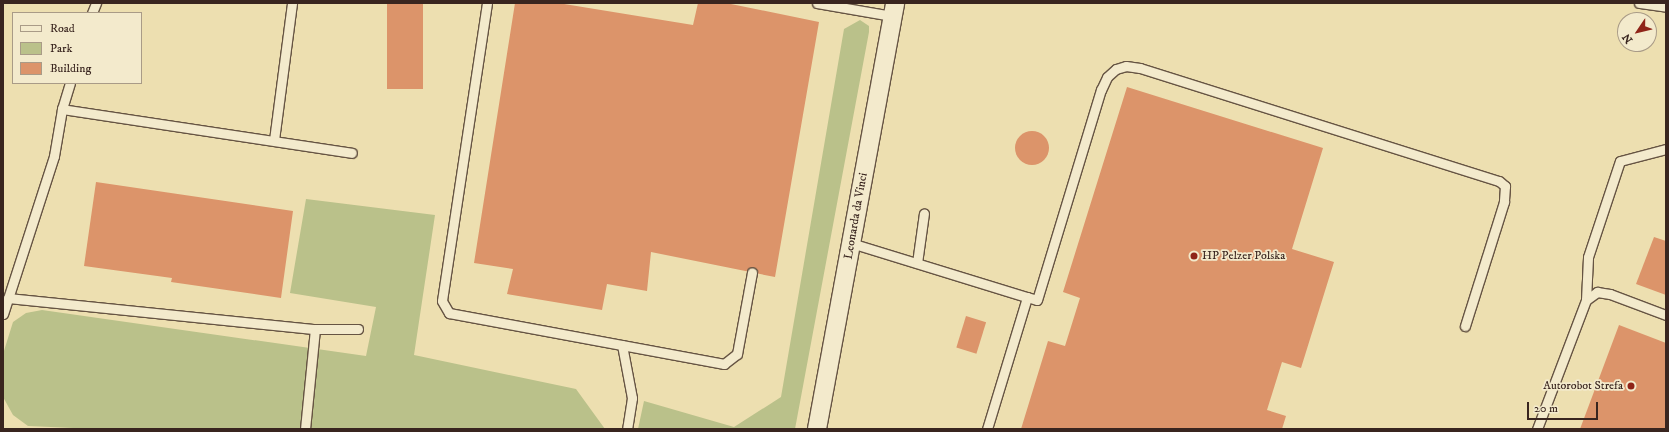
<!DOCTYPE html>
<style>
body{margin:0}
#map{position:relative;width:1669px;height:432px;overflow:hidden;background:#eddfb0;font-family:"IM FELL DW Pica",serif}
div>[style]{position:absolute}
.green>*{inset:0;background:#bac18a}
.building>*{inset:0;background:#dc946a;transform-origin:0 0}
.round{border-radius:50%}
.roads{filter:drop-shadow(1px 0 #665443) drop-shadow(-1px 0 #665443) drop-shadow(0 1px #665443) drop-shadow(0 -1px #665443)}
.lane>*{height:9px;margin:-4.5px;padding:0 4.5px;transform-origin:4.5px;border-radius:4.5px;background:#f3eacc}
.street>*{height:18px;margin:-9px;padding:0 9px;transform-origin:9px;border-radius:9px;background:#f3eacc}
.dots>*{width:11px;height:11px;translate:-50% -50%;box-sizing:border-box;border:2px solid #f3eacc;border-radius:50%}
span{translate:-50% -50%;white-space:nowrap;text-align:center;line-height:1.15;-webkit-text-stroke:3.5px #f3eacc;paint-order:stroke}
.street-label{font-size:12px;color:#39251f}
.poi-label{font-size:12px;color:#39251f}
.left{translate:0 -50%;text-align:left}
.right{translate:-100% -50%;text-align:right}
.frame{position:absolute;inset:0;border:4px solid #39251f;pointer-events:none}
.legend{position:absolute;left:12px;top:12px;width:130px;height:72px;box-sizing:border-box;background:#f3eacc;border:1px solid #a99b87;margin:0;padding:5px 7px;list-style:none;font-size:12px;color:#39251f}
.legend li{display:flex;align-items:center;gap:8px;height:20px}
.legend b{width:20px;border:1px solid #a99b87}
.north{position:absolute;left:1617px;top:12px;width:40px;height:40px;box-sizing:border-box;background:#f3eacc;border:1px solid #a99b87;border-radius:50%;rotate:235deg;font-size:11px;font-weight:700;line-height:16px;text-align:center;color:#39251f}
.north::after{content:'';display:block;margin:auto;width:14px;height:18px;background:#8f2418;clip-path:polygon(50% 0,100% 100%,50% 72%,0 100%)}
.scale{position:absolute;left:1527px;top:402px;width:71px;height:18px;box-sizing:border-box;border:2px solid #39251f;border-top:0;padding-left:5px;font-size:12px;line-height:14px;white-space:nowrap;color:#39251f;-webkit-text-stroke:3px #f3eacc;paint-order:stroke}
</style>
<div id="map">
<div class="green">
<i style="clip-path:polygon(860px 20px,869px 26px,869px 32px,795px 429px,638px 429px,644px 401px,734px 427px,781px 397px,844px 29px)"></i>
<i style="clip-path:polygon(306px 199px,435px 215px,414px 355px,576px 389px,605px 429px,96px 429px,28px 426px,13px 415px,3px 397px,3px 354px,13px 322px,26px 313px,42px 310px,366px 356px,376px 307px,290px 293px)"></i>
</div>
<div class="building">
<i style="left:387px;top:3px;width:36px;height:86px"></i>
<i style="clip-path:polygon(515px 3px,558px 3px,693px 25px,698px 3px,726px 3px,819px 22px,775px 277px,651px 252px,647px 291px,607px 284px,602px 310px,507px 294px,513px 269px,474px 263px)"></i>
<i style="clip-path:polygon(1127px 87px,1323px 148px,1292px 249px,1334px 262px,1301px 368px,1282px 362px,1267px 410px,1286px 416px,1282px 429px,1021px 429px,1048px 341px,1065px 346px,1080px 298px,1063px 292px)"></i>
<i class="round" style="left:1015px;top:131px;width:34px;height:34px"></i>
<i style="clip-path:polygon(96px 182px,293px 211px,281px 298px,171px 282px,172px 278px,84px 266px)"></i>
<i style="clip-path:polygon(1654px 237px,1666px 241px,1666px 295px,1636px 284px)"></i>
<i style="left:966px;top:316px;width:21px;height:33px;rotate:17deg"></i>
<i style="clip-path:polygon(1619px 325px,1666px 343px,1666px 429px,1580px 429px)"></i>
</div>
<div class="roads">
<div class="lane">
<i style="left:487px;top:3px;width:301px;rotate:98.6deg"></i>
<i style="left:442px;top:301px;width:14px;rotate:60deg"></i>
<i style="left:449px;top:313px;width:280px;rotate:10.5deg"></i>
<i style="left:724px;top:364px;width:16px;rotate:-38deg"></i>
<i style="left:737px;top:354px;width:83px;rotate:-79.6deg"></i>
<i style="left:817px;top:3px;width:76px;rotate:9.8deg"></i>
<i style="left:1639px;top:3px;width:27px;rotate:8deg"></i>
<i style="left:92px;top:13px;width:11px;rotate:-68deg"></i>
<i style="left:62px;top:109px;width:293px;rotate:8.6deg"></i>
<i style="left:274px;top:140px;width:138px;rotate:-82.5deg"></i>
<i style="left:851px;top:243px;width:184px;rotate:17.1deg"></i>
<i style="left:917px;top:263px;width:50px;rotate:-82deg"></i>
<i style="left:8px;top:298px;width:309px;rotate:5.8deg"></i>
<i style="left:315px;top:329px;width:43px"></i>
<i style="left:1586px;top:300px;width:43px;rotate:-87.3deg"></i>
<i style="left:1588px;top:257px;width:101px;rotate:-71.6deg"></i>
<i style="left:1620px;top:161px;width:48px;rotate:-14.6deg"></i>
<i style="left:3px;top:314px;width:166px;rotate:-72.1deg"></i>
<i style="left:54px;top:156px;width:48px;rotate:-80.3deg"></i>
<i style="left:62px;top:109px;width:27px;rotate:-73deg"></i>
<i style="left:622px;top:345px;width:54px;rotate:79.3deg"></i>
<i style="left:632px;top:398px;width:31px;rotate:99deg"></i>
<i style="left:305px;top:429px;width:100px;rotate:-84.3deg"></i>
<i style="left:987px;top:429px;width:138px;rotate:-73.1deg"></i>
<i style="left:1027px;top:297px;width:10px;rotate:17deg"></i>
<i style="left:1037px;top:300px;width:220px;rotate:-73.1deg"></i>
<i style="left:1101px;top:90px;width:14px;rotate:-65deg"></i>
<i style="left:1107px;top:77px;width:12px;rotate:-42deg"></i>
<i style="left:1116px;top:69px;width:10px;rotate:-17deg"></i>
<i style="left:1126px;top:66px;width:14px;rotate:8deg"></i>
<i style="left:1140px;top:68px;width:376px;rotate:17.5deg"></i>
<i style="left:1499px;top:181px;width:8px;rotate:40deg"></i>
<i style="left:1505px;top:186px;width:16px;rotate:94deg"></i>
<i style="left:1504px;top:202px;width:130px;rotate:107.5deg"></i>
<i style="left:1537px;top:429px;width:138px;rotate:-69.2deg"></i>
<i style="left:1586px;top:300px;width:14px;rotate:-36deg"></i>
<i style="left:1597px;top:292px;width:13px;rotate:9deg"></i>
<i style="left:1610px;top:294px;width:60px;rotate:20.6deg"></i>
</div>
<div class="street">
<i style="left:817px;top:429px;width:433px;rotate:-79.6deg"></i>
</div>
</div>
<div class="dots">
<i style="left:1194px;top:256px;background:#8f2418"></i>
<i style="left:1631px;top:386px;background:#8f2418"></i>
</div>
<div class="street-label">
<span style="left:856px;top:216px;rotate:-80deg">Leonarda da Vinci</span>
</div>
<div class="poi-label">
<span class="left" style="left:1202px;top:256px">HP Pelzer Polska</span>
<span class="right" style="left:1623px;top:386px">Autorobot Strefa</span>
</div>
<div class="frame"></div>
<ul class="legend">
<li><b style="height:5px;background:#f3eacc"></b>Road</li>
<li><b style="height:11px;background:#bac18a"></b>Park</li>
<li><b style="height:11px;background:#dc946a"></b>Building</li>
</ul>
<div class="north">N</div>
<div class="scale">20 m</div>
</div>
